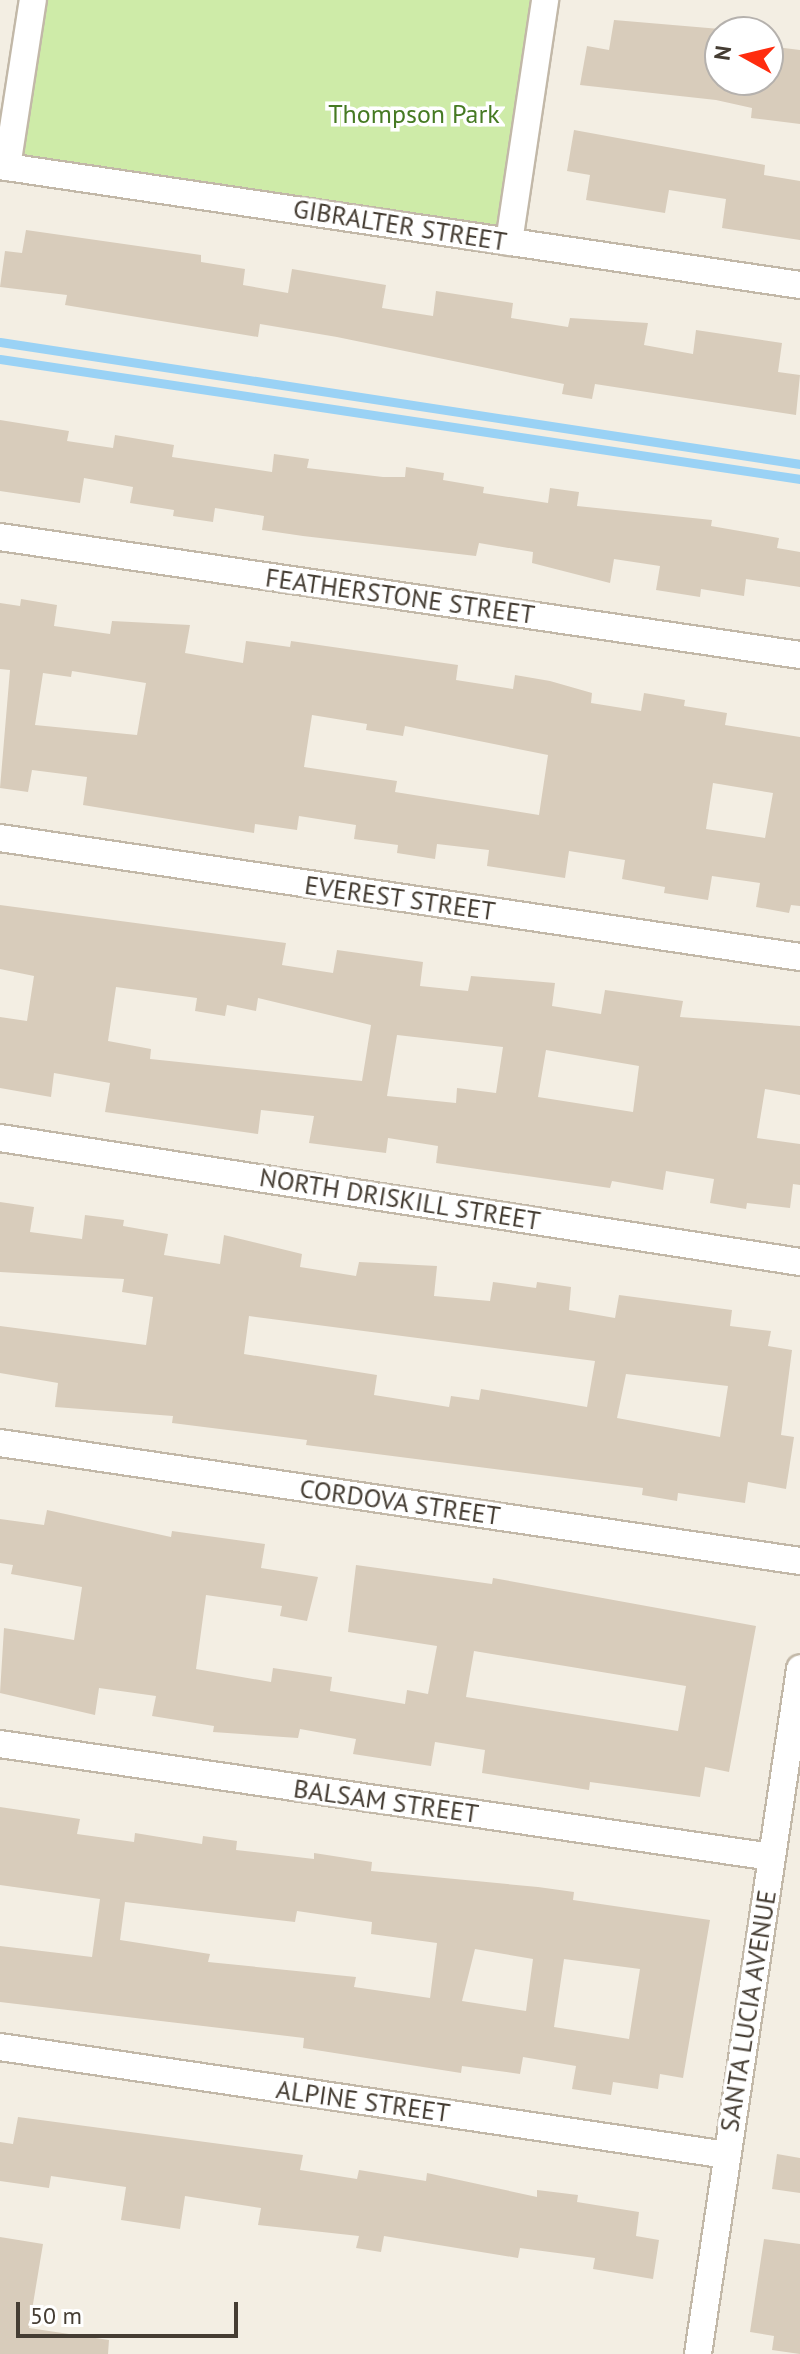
<!DOCTYPE html>
<style>
body{margin:0}
#map{position:relative;width:800px;height:2354px;overflow:hidden;background:#f3eee3;font-family:"PT Sans",sans-serif}
div>[style]{position:absolute}
.green>*{inset:0;background:#ceeba8}
.stream>*{height:9px;margin:-4.5px;padding:0 4.5px;transform-origin:4.5px;border-radius:4.5px;background:#9ad2f5}
.building>*{inset:0;background:#d8ccbb}
.roads{filter:drop-shadow(2px 0 #c2b8a8) drop-shadow(-2px 0 #c2b8a8) drop-shadow(0 2px #c2b8a8) drop-shadow(0 -2px #c2b8a8)}
.minor>*{height:26px;margin:-13px;padding:0 13px;transform-origin:13px;border-radius:13px;background:#fff}
span{translate:-50% -50%;white-space:nowrap;text-align:center;line-height:1.15;-webkit-text-stroke:7px #fff;paint-order:stroke}
.park-label{font-size:26px;color:#467a23}
.street-label{font-size:26px;color:#453d33}
.north{position:absolute;left:704px;top:16px;width:80px;height:80px;box-sizing:border-box;background:#fff;border:2px solid #b5b1ad;border-radius:50%;rotate:278deg;font-size:22px;font-weight:700;line-height:32px;text-align:center;color:#453d33}
.north::after{content:'';display:block;margin:auto;width:28px;height:36px;background:#ff2c0e;clip-path:polygon(50% 0,100% 100%,50% 72%,0 100%)}
.scale{position:absolute;left:16px;top:2302px;width:222px;height:36px;box-sizing:border-box;border:4px solid #453d33;border-top:0;padding-left:10px;font-size:24px;line-height:28px;white-space:nowrap;color:#453d33;-webkit-text-stroke:6px #fff;paint-order:stroke}
</style>
<div id="map">
<div class="green">
<i style="clip-path:polygon(33px 0,545px 0,509px 242px,7px 167px)"></i>
</div>
<div class="stream">
<i style="left:0;top:342px;width:809px;rotate:8.67deg"></i>
<i style="left:0;top:359px;width:809px;rotate:8.53deg"></i>
</div>
<div class="building">
<i style="clip-path:polygon(614px 20px,720px 29px,720px 80px,768px 80px,768px 46px,800px 50px,800px 124px,751px 118px,752px 108px,716px 100px,580px 85px,587px 46px,609px 50px)"></i>
<i style="clip-path:polygon(574px 130px,765px 165px,764px 175px,800px 181px,800px 240px,722px 228px,726px 199px,669px 190px,665px 213px,586px 200px,590px 175px,567px 171px)"></i>
<i style="clip-path:polygon(26px 230px,201px 255px,201px 262px,245px 269px,243px 285px,288px 293px,292px 269px,386px 285px,382px 308px,433px 316px,436px 291px,513px 303px,511px 318px,568px 327px,570px 318px,648px 323px,644px 345px,693px 354px,696px 330px,782px 343px,778px 372px,800px 375px,796px 415px,595px 384px,592px 399px,562px 394px,564px 384px,337px 337px,260px 324px,258px 337px,65px 305px,67px 295px,0 287px,5px 251px,22px 253px)"></i>
<i style="clip-path:polygon(0 420px,69px 431px,67px 441px,113px 448px,115px 435px,174px 445px,172px 457px,272px 472px,274px 454px,309px 459px,307px 468px,383px 477px,405px 477px,406px 467px,444px 473px,443px 480px,484px 487px,483px 493px,548px 503px,550px 488px,579px 492px,577px 506px,712px 520px,711px 526px,779px 538px,777px 548px,800px 552px,800px 587px,746px 579px,744px 596px,701px 589px,700px 597px,656px 590px,660px 566px,614px 559px,610px 583px,532px 563px,533px 552px,479px 543px,476px 556px,303px 536px,262px 530px,264px 516px,215px 508px,213px 522px,173px 516px,174px 510px,130px 503px,133px 487px,84px 478px,80px 503px,0 491px)"></i>
<i style="clip-path:polygon(evenodd,21px 599px,57px 605px,54px 626px,110px 634px,112px 621px,190px 625px,185px 653px,243px 663px,246px 641px,290px 647px,291px 641px,458px 665px,456px 680px,513px 689px,515px 675px,550px 681px,592px 693px,591px 703px,641px 711px,644px 693px,685px 700px,684px 706px,727px 713px,725px 725px,800px 737px,800px 906px,791px 905px,789px 913px,756px 907px,760px 883px,712px 876px,708px 900px,664px 893px,665px 887px,622px 879px,625px 860px,569px 851px,565px 878px,487px 866px,489px 850px,437px 844px,435px 859px,397px 853px,398px 845px,354px 839px,356px 825px,299px 816px,297px 830px,255px 824px,254px 833px,83px 805px,87px 777px,32px 770px,28px 792px,0 788px,10px 670px,0 669px,0 603px,20px 606px,21px 599px,72px 671px,146px 683px,137px 735px,35px 725px,43px 673px,71px 677px,72px 671px,21px 599px,312px 715px,367px 724px,366px 730px,403px 736px,405px 726px,548px 755px,539px 815px,395px 792px,397px 781px,304px 767px,312px 715px,21px 599px,713px 783px,773px 793px,765px 838px,706px 829px,713px 783px)"></i>
<i style="clip-path:polygon(evenodd,0 905px,286px 943px,282px 965px,333px 973px,337px 950px,423px 962px,420px 986px,468px 991px,471px 976px,555px 983px,552px 1006px,601px 1014px,605px 990px,683px 1001px,680px 1017px,800px 1026px,800px 1095px,765px 1089px,757px 1138px,800px 1144px,800px 1185px,793px 1184px,790px 1208px,747px 1203px,746px 1209px,710px 1203px,714px 1179px,666px 1171px,663px 1190px,612px 1181px,610px 1188px,436px 1163px,438px 1146px,388px 1138px,386px 1153px,309px 1143px,314px 1116px,261px 1110px,258px 1134px,105px 1112px,110px 1083px,54px 1073px,51px 1097px,0 1088px,0 1017px,27px 1021px,34px 976px,0 969px,0 905px,116px 987px,197px 998px,195px 1011px,225px 1016px,227px 1005px,256px 1011px,258px 998px,371px 1025px,362px 1081px,150px 1059px,151px 1049px,108px 1041px,116px 987px,0 905px,397px 1035px,503px 1047px,496px 1093px,457px 1088px,456px 1103px,387px 1096px,397px 1035px,0 905px,546px 1050px,639px 1066px,633px 1112px,538px 1097px,546px 1050px)"></i>
<i style="clip-path:polygon(evenodd,0 1202px,34px 1207px,30px 1232px,82px 1239px,85px 1215px,124px 1220px,123px 1226px,168px 1234px,164px 1255px,220px 1264px,224px 1235px,302px 1254px,300px 1267px,356px 1276px,359px 1262px,437px 1266px,434px 1296px,490px 1301px,493px 1282px,536px 1288px,537px 1282px,571px 1287px,569px 1310px,615px 1318px,619px 1295px,732px 1310px,730px 1326px,771px 1331px,768px 1346px,792px 1350px,781px 1435px,794px 1437px,786px 1489px,748px 1482px,745px 1503px,678px 1493px,677px 1501px,642px 1495px,643px 1488px,306px 1445px,307px 1440px,172px 1423px,173px 1416px,55px 1407px,58px 1383px,0 1373px,0 1326px,146px 1345px,153px 1297px,122px 1292px,124px 1279px,0 1272px,0 1202px,249px 1316px,595px 1361px,587px 1407px,481px 1389px,479px 1400px,451px 1396px,449px 1407px,374px 1395px,377px 1375px,244px 1354px,249px 1316px,0 1202px,626px 1374px,728px 1386px,720px 1437px,617px 1418px,626px 1374px)"></i>
<i style="clip-path:polygon(evenodd,47px 1510px,171px 1537px,172px 1531px,265px 1544px,261px 1568px,318px 1577px,307px 1621px,280px 1616px,282px 1606px,206px 1595px,196px 1669px,271px 1682px,273px 1668px,332px 1677px,330px 1691px,405px 1704px,407px 1690px,428px 1694px,437px 1646px,348px 1632px,356px 1565px,492px 1584px,493px 1578px,756px 1626px,729px 1772px,705px 1767px,700px 1797px,590px 1782px,589px 1790px,482px 1773px,485px 1750px,435px 1742px,431px 1766px,353px 1754px,356px 1739px,300px 1729px,298px 1738px,213px 1732px,214px 1726px,152px 1716px,156px 1696px,99px 1688px,95px 1715px,0 1693px,4px 1628px,74px 1640px,82px 1587px,11px 1574px,13px 1565px,0 1563px,0 1519px,44px 1525px,47px 1510px,474px 1651px,686px 1686px,678px 1731px,466px 1697px,474px 1651px)"></i>
<i style="clip-path:polygon(evenodd,0 1807px,80px 1819px,77px 1834px,134px 1842px,135px 1833px,202px 1844px,203px 1836px,237px 1841px,236px 1850px,314px 1859px,314px 1853px,372px 1862px,371px 1871px,538px 1887px,574px 1892px,573px 1900px,710px 1920px,683px 2078px,660px 2074px,658px 2089px,613px 2082px,611px 2095px,572px 2089px,576px 2066px,523px 2057px,520px 2074px,462px 2066px,461px 2073px,303px 2048px,304px 2038px,0 2002px,0 1946px,92px 1957px,100px 1899px,0 1885px,0 1807px,125px 1902px,295px 1922px,297px 1911px,372px 1922px,371px 1934px,437px 1943px,430px 1998px,354px 1987px,356px 1977px,208px 1962px,210px 1954px,120px 1940px,125px 1902px,0 1807px,475px 1949px,533px 1959px,526px 2011px,462px 2001px,475px 1949px,0 1807px,564px 1959px,640px 1969px,629px 2039px,554px 2027px,564px 1959px)"></i>
<i style="clip-path:polygon(18px 2117px,303px 2155px,300px 2170px,357px 2179px,359px 2170px,426px 2181px,427px 2173px,537px 2197px,537px 2190px,578px 2195px,577px 2202px,639px 2212px,636px 2236px,659px 2240px,653px 2279px,593px 2269px,595px 2258px,520px 2248px,518px 2258px,384px 2236px,381px 2252px,356px 2248px,359px 2236px,258px 2225px,261px 2208px,185px 2196px,180px 2229px,121px 2220px,126px 2187px,51px 2176px,49px 2188px,0 2181px,0 2142px,13px 2144px)"></i>
<i style="clip-path:polygon(777px 2154px,800px 2158px,800px 2193px,772px 2189px)"></i>
<i style="clip-path:polygon(0 2237px,43px 2244px,29px 2328px,109px 2340px,108px 2354px,0 2354px)"></i>
<i style="clip-path:polygon(764px 2239px,800px 2244px,800px 2354px,772px 2350px,774px 2336px,750px 2332px)"></i>
</div>
<div class="roads">
<div class="minor">
<i style="left:0;top:166px;width:809px;rotate:8.46deg"></i>
<i style="left:7px;top:167px;width:169px;rotate:-81.2deg"></i>
<i style="left:509px;top:242px;width:245px;rotate:-81.5deg"></i>
<i style="left:0;top:537px;width:809px;rotate:8.39deg"></i>
<i style="left:0;top:838px;width:809px;rotate:8.46deg"></i>
<i style="left:0;top:1138px;width:810px;rotate:8.81deg"></i>
<i style="left:0;top:1443px;width:809px;rotate:8.39deg"></i>
<i style="left:0;top:1744px;width:780px;rotate:8.33deg"></i>
<i style="left:0;top:2047px;width:735px;rotate:8.45deg"></i>
<i style="left:698px;top:2354px;width:693px;rotate:-81.53deg"></i>
</div>
</div>
<div class="park-label">
<span style="left:414px;top:114px">Thompson Park</span>
</div>
<div class="street-label">
<span style="left:400px;top:225px;rotate:9deg">GIBRALTER STREET</span>
<span style="left:400px;top:596px;rotate:8deg">FEATHERSTONE STREET</span>
<span style="left:400px;top:898px;rotate:8deg">EVEREST STREET</span>
<span style="left:400px;top:1199px;rotate:9deg">NORTH DRISKILL STREET</span>
<span style="left:400px;top:1502px;rotate:8deg">CORDOVA STREET</span>
<span style="left:386px;top:1801px;rotate:8deg">BALSAM STREET</span>
<span style="left:748px;top:2011px;rotate:-81deg">SANTA LUCIA AVENUE</span>
<span style="left:363px;top:2101px;rotate:8deg">ALPINE STREET</span>
</div>
<div class="north">N</div>
<div class="scale">50 m</div>
</div>
